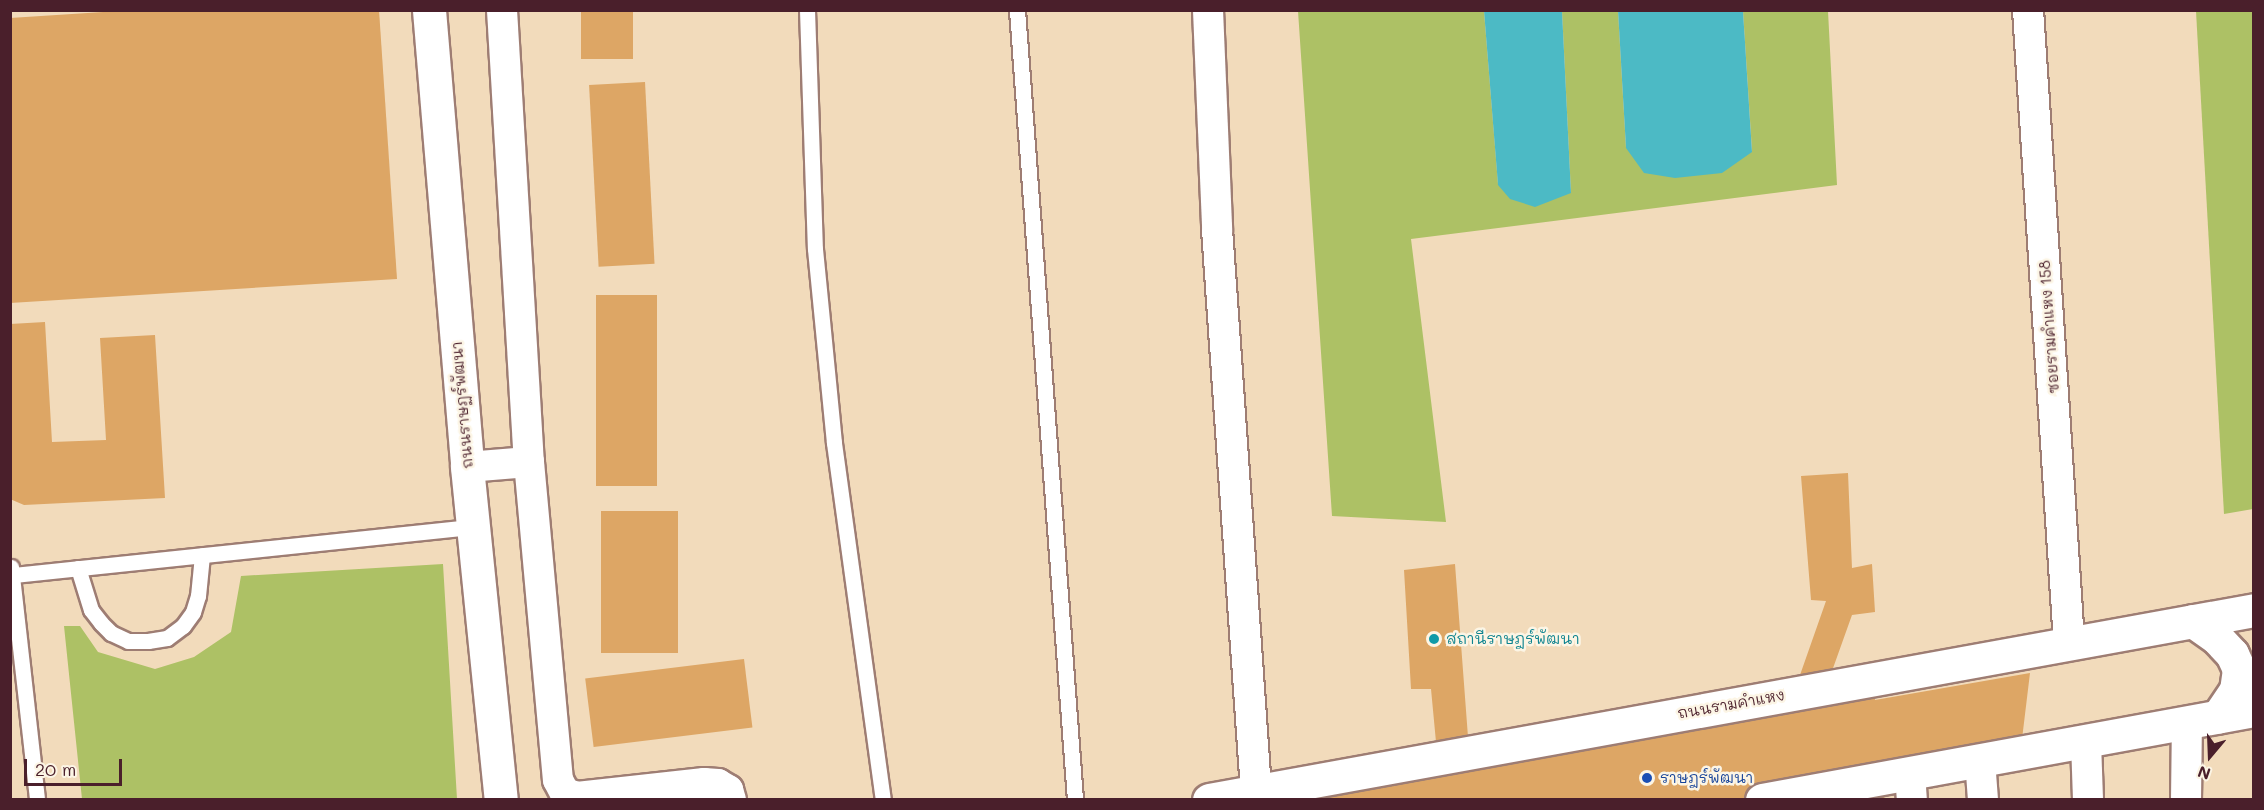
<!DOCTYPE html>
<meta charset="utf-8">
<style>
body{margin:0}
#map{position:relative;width:2264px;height:810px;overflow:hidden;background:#f2dbbb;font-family:Mali,"Playpen Sans Thai",sans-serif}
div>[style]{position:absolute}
.green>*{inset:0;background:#adc165}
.water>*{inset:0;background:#4cbac5}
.building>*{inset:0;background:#dda665;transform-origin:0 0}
.roads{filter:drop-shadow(2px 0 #9e7d73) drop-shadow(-2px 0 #9e7d73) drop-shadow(0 2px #9e7d73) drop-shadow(0 -2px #9e7d73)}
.lane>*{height:15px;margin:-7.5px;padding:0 7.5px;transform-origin:7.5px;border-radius:7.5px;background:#fff}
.street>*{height:30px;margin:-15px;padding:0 15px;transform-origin:15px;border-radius:15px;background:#fff}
.secondary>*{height:33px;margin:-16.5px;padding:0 16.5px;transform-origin:16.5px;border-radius:16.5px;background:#fff}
.primary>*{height:33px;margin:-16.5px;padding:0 16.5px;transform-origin:16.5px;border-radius:16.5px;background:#fff}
.dots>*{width:16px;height:16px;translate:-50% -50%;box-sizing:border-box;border:3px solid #fcf5e5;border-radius:50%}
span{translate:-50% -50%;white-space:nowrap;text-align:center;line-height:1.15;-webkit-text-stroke:5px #fcf5e5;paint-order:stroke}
.street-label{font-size:15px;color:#4a1f2b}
.culture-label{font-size:15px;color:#0d838f}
.left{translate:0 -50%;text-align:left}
.transit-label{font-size:15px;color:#164399}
.frame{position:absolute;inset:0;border:12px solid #4a1f2b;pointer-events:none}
.north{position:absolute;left:2180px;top:726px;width:60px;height:60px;-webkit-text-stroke:4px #fcf5e5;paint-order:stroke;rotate:199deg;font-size:16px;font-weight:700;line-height:24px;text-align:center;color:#4a1f2b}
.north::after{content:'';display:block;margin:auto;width:21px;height:27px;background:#4a1f2b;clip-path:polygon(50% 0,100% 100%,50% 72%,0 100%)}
.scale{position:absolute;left:24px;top:759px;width:98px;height:27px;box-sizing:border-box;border:3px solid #4a1f2b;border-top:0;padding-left:8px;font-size:18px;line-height:21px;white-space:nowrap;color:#4a1f2b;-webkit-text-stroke:4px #fcf5e5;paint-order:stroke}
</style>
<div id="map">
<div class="green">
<i style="clip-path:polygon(1298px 11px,1484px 11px,1498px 184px,1571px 193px,1562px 11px,1618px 11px,1626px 148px,1752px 151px,1743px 11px,1828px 11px,1837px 185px,1411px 239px,1446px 522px,1332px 516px)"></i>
<i style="clip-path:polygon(2196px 11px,2253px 11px,2253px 509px,2224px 514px)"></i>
<i style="clip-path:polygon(443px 564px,457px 799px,82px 799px,64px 626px,80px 626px,98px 652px,155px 669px,194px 657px,231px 632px,241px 576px)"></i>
</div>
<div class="water">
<i style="clip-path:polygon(1484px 11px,1562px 11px,1571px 193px,1535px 207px,1510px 199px,1498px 185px)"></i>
<i style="clip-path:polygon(1618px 11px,1743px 11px,1752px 152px,1722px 173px,1675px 178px,1644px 173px,1626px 148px)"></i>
</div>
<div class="building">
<i style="clip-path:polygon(134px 10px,379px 10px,397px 279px,10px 303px,10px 18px)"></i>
<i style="left:581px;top:10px;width:52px;height:49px"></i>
<i style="left:645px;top:82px;width:182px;height:56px;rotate:87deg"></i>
<i style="left:596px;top:295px;width:61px;height:191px"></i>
<i style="clip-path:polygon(45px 322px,52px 442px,106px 440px,100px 338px,155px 335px,165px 498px,24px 505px,10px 499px,10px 324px)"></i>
<i style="clip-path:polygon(1848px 473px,1852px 568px,1872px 564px,1875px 612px,1852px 615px,1832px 671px,1869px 663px,1875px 700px,2030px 673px,2019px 764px,1882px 788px,1885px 800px,1299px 800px,1412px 782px,1403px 747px,1436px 742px,1431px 689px,1411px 689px,1404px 570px,1455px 564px,1468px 737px,1800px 675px,1826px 601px,1811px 600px,1801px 476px)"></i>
<i style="left:601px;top:511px;width:77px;height:142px"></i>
<i style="left:744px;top:659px;width:69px;height:160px;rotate:83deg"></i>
</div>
<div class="roads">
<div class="lane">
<i style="left:807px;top:10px;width:239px;rotate:88.1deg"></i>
<i style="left:815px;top:249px;width:195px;rotate:84.4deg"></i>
<i style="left:834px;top:443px;width:360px;rotate:82.2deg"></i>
<i style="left:1017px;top:10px;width:792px;rotate:85.8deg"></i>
<i style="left:11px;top:567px;width:234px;rotate:83.6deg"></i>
<i style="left:78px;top:568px;width:44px;rotate:72.8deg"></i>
<i style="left:91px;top:610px;width:16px;rotate:52deg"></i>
<i style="left:101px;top:623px;width:14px;rotate:45deg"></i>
<i style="left:111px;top:633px;width:19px;rotate:25deg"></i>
<i style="left:128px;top:641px;width:20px"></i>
<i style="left:148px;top:641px;width:19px;rotate:-9deg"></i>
<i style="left:167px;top:638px;width:20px;rotate:-37deg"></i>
<i style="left:183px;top:626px;width:17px;rotate:-54deg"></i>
<i style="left:193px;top:612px;width:17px;rotate:-73deg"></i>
<i style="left:198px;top:596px;width:41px;rotate:-84.4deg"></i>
<i style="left:14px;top:575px;width:461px;rotate:-6deg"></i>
</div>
<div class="street">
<i style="left:502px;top:10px;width:453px;rotate:86.6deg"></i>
<i style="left:529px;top:462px;width:319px;rotate:84.8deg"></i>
<i style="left:558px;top:780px;width:15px;rotate:62deg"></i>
<i style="left:565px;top:793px;width:13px;rotate:18deg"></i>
<i style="left:577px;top:797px;width:128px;rotate:-6.3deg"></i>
<i style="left:704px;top:783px;width:14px;rotate:4deg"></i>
<i style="left:718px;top:784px;width:12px;rotate:31deg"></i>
<i style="left:728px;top:790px;width:10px;rotate:73deg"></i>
<i style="left:1208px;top:10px;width:219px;rotate:87.6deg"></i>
<i style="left:1217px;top:229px;width:561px;rotate:86.02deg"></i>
<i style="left:2028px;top:10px;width:634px;rotate:86.29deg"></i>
<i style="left:467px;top:467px;width:62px;rotate:-4.6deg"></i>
<i style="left:2086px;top:742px;width:58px;rotate:88deg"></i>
<i style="left:1980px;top:760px;width:40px;rotate:85.7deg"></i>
<i style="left:1910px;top:773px;width:27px;rotate:86deg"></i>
<i style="left:2186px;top:800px;width:78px;rotate:-89.3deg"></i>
</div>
<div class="secondary">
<i style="left:429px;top:10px;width:459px;rotate:85.2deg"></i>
<i style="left:467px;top:467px;width:335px;rotate:84.2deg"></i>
</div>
<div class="primary">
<i style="left:2193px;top:621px;width:29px;rotate:35deg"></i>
<i style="left:2217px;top:638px;width:22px;rotate:47deg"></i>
<i style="left:2232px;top:654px;width:17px;rotate:65deg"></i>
<i style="left:2239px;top:669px;width:21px;rotate:98deg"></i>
<i style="left:2236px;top:690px;width:32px;rotate:124deg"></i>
<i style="left:1209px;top:800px;width:1062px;rotate:-10.3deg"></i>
<i style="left:1762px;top:800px;width:500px;rotate:-10.37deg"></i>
</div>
</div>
<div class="dots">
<i style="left:1434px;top:639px;background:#0f9aa8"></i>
<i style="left:1647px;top:778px;background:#1a4fb4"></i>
</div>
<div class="street-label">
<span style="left:2049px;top:327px;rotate:-94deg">ซอยรามคำแหง 158</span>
<span style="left:462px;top:405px;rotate:-95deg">ถนนราษฏร์พัฒนา</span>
<span style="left:1731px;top:704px;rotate:-10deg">ถนนรามคำแหง</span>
</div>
<div class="culture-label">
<span class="left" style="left:1446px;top:639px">สถานีราษฎร์พัฒนา</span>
</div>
<div class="transit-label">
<span class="left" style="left:1660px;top:778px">ราษฎร์พัฒนา</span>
</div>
<div class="frame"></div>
<div class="north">N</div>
<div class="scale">20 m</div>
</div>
